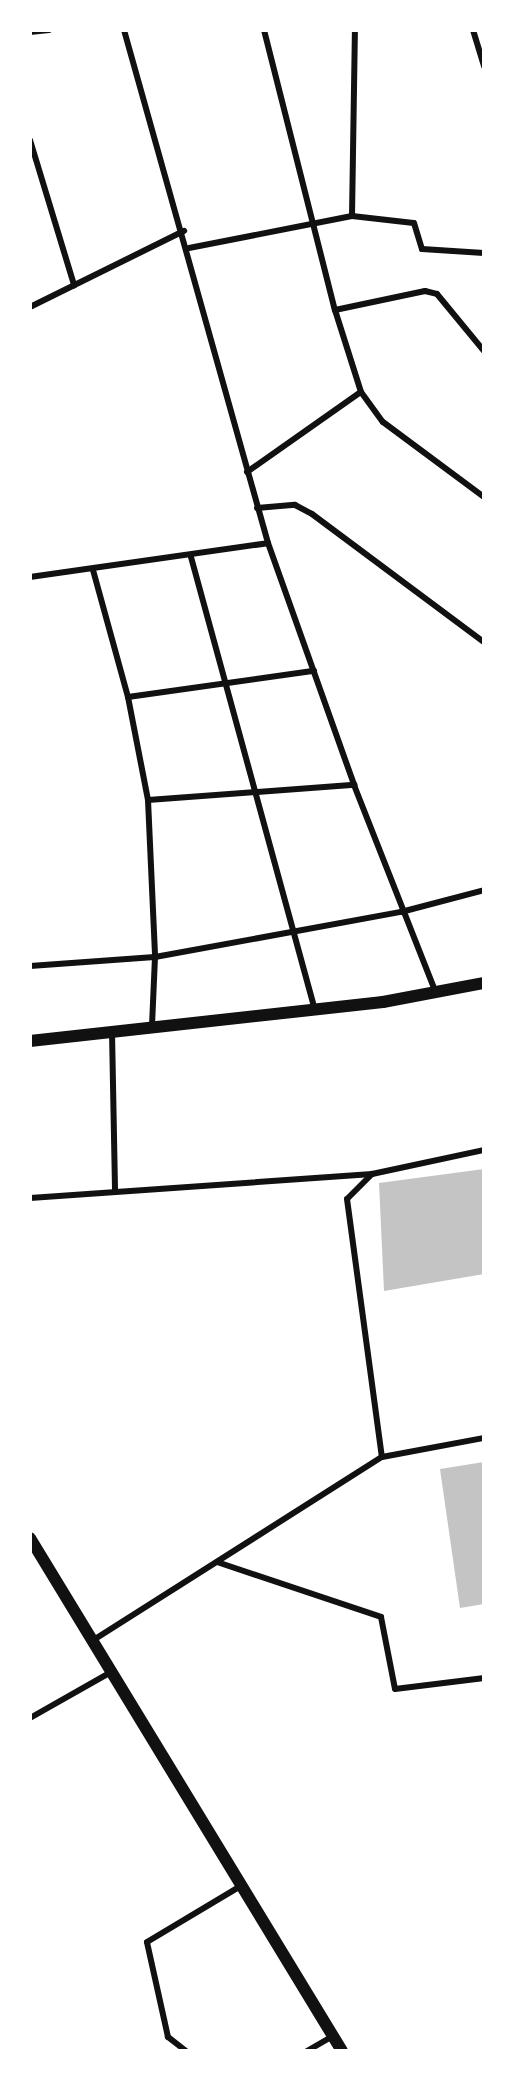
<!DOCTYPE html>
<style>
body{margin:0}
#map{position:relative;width:514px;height:2081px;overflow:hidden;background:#fff;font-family:"Golos Text",sans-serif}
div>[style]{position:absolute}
.building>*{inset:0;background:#c4c4c4}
.minor>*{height:6px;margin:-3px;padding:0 3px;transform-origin:3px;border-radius:3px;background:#111}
.secondary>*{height:12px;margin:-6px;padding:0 6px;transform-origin:6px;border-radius:6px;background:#111}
span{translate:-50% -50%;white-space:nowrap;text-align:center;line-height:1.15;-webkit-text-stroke:5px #fff;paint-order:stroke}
.frame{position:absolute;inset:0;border:32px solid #fff;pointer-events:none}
</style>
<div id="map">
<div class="building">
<i style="clip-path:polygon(484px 1169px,484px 1274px,384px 1291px,379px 1183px)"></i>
<i style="clip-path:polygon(484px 1462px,484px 1604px,460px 1608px,440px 1469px)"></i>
</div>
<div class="minor">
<i style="left:124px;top:30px;width:533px;rotate:74.32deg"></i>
<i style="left:268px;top:543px;width:257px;rotate:70.4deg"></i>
<i style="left:354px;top:785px;width:224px;rotate:68.5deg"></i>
<i style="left:264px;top:30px;width:289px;rotate:75.8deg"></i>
<i style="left:335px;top:310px;width:86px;rotate:72.4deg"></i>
<i style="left:361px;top:392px;width:37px;rotate:54deg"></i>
<i style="left:383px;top:422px;width:126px;rotate:36.6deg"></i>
<i style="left:473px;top:30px;width:38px;rotate:73deg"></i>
<i style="left:30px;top:32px;width:19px;rotate:-6deg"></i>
<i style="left:30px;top:140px;width:152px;rotate:73.1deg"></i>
<i style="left:352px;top:216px;width:186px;rotate:-89.1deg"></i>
<i style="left:189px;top:248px;width:166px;rotate:-11.1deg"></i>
<i style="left:352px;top:216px;width:62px;rotate:6.4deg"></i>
<i style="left:414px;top:223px;width:27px;rotate:73deg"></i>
<i style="left:422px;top:249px;width:62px;rotate:3.7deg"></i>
<i style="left:30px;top:307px;width:172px;rotate:-26.3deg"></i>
<i style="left:335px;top:310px;width:92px;rotate:-11.9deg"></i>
<i style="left:425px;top:291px;width:12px;rotate:14deg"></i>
<i style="left:437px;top:294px;width:74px;rotate:50.5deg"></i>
<i style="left:247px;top:472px;width:139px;rotate:-35.1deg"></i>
<i style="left:257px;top:508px;width:38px;rotate:-5deg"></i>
<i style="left:295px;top:505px;width:19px;rotate:28deg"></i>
<i style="left:312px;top:514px;width:214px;rotate:36.7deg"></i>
<i style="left:191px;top:557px;width:469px;rotate:74.7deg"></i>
<i style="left:93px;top:570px;width:132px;rotate:74.6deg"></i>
<i style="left:128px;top:697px;width:105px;rotate:79deg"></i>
<i style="left:148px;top:800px;width:157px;rotate:87.4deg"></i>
<i style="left:155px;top:957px;width:70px;rotate:92.5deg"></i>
<i style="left:30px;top:577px;width:240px;rotate:-8.1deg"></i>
<i style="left:128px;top:697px;width:188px;rotate:-8deg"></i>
<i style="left:148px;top:800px;width:207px;rotate:-4.2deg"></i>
<i style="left:30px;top:966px;width:125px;rotate:-4.1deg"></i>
<i style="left:155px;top:957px;width:250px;rotate:-10.4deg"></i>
<i style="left:401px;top:912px;width:86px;rotate:-14.8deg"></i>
<i style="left:112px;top:1032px;width:160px;rotate:88.9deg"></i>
<i style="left:372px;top:1174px;width:35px;rotate:135deg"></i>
<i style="left:347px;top:1199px;width:260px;rotate:82.3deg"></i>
<i style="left:30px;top:1198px;width:343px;rotate:-4deg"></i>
<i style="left:372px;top:1174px;width:115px;rotate:-12.1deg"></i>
<i style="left:217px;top:1562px;width:173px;rotate:18.5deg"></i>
<i style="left:381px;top:1617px;width:73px;rotate:79deg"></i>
<i style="left:395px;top:1689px;width:90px;rotate:-7deg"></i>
<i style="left:95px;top:1639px;width:340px;rotate:-32.4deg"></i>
<i style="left:382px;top:1457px;width:104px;rotate:-10.6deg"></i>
<i style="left:30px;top:1718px;width:95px;rotate:-29.5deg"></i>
<i style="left:186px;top:2051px;width:23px;rotate:-142deg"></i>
<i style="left:168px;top:2037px;width:97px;rotate:-102.5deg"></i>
<i style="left:147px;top:1942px;width:107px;rotate:-30.9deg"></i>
<i style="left:307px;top:2051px;width:30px;rotate:-30deg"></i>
</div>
<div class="secondary">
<i style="left:30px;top:1041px;width:355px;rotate:-6.3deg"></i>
<i style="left:383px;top:1002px;width:103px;rotate:-10.7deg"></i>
<i style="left:30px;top:1538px;width:600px;rotate:58.69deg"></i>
</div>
<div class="frame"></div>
</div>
